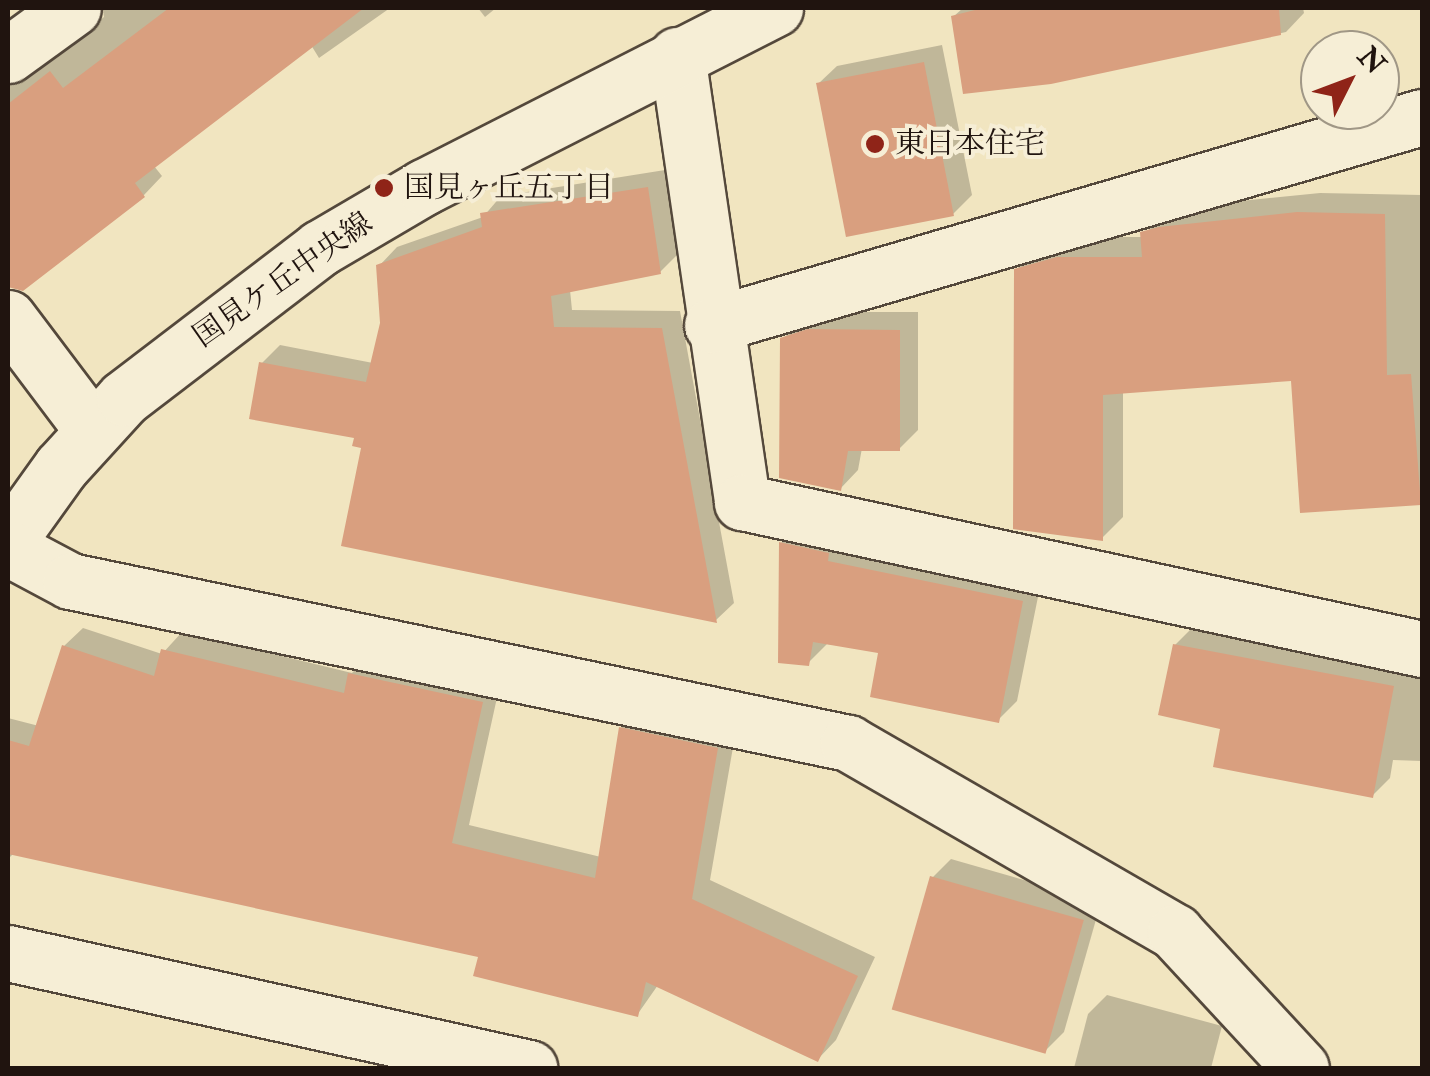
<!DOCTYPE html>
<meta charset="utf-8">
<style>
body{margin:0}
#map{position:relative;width:1430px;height:1076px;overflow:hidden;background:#f1e5c0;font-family:"IM FELL Double Pica","Noto Serif JP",serif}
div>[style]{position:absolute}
.shadow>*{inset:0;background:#0003}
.building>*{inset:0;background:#d99f7f;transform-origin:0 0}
.roads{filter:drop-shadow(2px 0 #54483b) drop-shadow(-2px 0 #54483b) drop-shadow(0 2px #54483b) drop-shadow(0 -2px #54483b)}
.minor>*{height:55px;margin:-27.5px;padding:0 27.5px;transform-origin:27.5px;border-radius:27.5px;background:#f6eed6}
.dots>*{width:28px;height:28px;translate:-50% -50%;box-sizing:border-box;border:5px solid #f6eed6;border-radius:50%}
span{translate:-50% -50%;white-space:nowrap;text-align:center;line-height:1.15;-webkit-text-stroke:8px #f6eed6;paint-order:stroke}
.poi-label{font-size:30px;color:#20140f}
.left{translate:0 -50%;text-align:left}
.street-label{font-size:30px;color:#20140f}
.frame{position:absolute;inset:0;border:10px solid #20140f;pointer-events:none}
.north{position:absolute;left:1300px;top:30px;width:100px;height:100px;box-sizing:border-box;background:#f6eed6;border:2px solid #a09786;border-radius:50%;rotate:48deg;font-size:28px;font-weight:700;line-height:40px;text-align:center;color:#20140f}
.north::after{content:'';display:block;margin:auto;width:35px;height:45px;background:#8f2418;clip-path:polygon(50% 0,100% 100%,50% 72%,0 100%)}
</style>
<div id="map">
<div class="shadow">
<i style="clip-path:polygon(103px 8px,390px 8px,319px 58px,311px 45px,154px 166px,162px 176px,144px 195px,30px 282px,8px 253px,8px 59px,30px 68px,47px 63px,104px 17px)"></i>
<i style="clip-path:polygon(478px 8px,496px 8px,485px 17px)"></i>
<i style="clip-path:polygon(963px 8px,1303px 8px,1304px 13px,1286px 32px,1051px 82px,953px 17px)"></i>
<i style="clip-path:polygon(942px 45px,972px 195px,953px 214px,818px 84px,837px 66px)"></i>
<i style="clip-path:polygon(665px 170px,679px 253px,660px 272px,570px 290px,572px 310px,680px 311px,734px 603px,716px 620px,357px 436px,262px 363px,280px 345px,373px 363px,382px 323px,379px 266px,397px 247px,483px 217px,501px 196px)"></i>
<i style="clip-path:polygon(1320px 193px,1422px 195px,1422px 503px,1303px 511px,1293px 379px,1123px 391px,1123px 517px,1102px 538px,1016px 270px,1037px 249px,1079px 237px,1143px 237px,1164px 212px,1182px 207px)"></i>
<i style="clip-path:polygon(829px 312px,918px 312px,918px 430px,899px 449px,862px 448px,858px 470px,840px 489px,783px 339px,802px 320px)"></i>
<i style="clip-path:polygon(800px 524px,1041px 582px,1017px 701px,998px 720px,881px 651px,827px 644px,808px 663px,781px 543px)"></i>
<i style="clip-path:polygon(1193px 627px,1422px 671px,1422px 761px,1393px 760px,1390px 778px,1372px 796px,1223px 727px,1175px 645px)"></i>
<i style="clip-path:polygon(83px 628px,162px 654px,182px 632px,352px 673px,370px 655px,500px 684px,469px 825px,601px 857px,621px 728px,640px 710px,736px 730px,710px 880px,875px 957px,836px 1040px,818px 1059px,658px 985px,637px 1015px,481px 955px,14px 853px,8px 859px,8px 718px,39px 726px,64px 646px)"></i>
<i style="clip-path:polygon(951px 859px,1101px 902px,1064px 1032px,1045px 1051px,932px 878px)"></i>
<i style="clip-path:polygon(1107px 995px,1222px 1026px,1211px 1068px,1074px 1068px,1088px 1014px)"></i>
</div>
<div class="building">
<i style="clip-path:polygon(169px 8px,364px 8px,135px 183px,145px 197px,23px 291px,8px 287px,8px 104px,50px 71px,63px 88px)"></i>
<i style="clip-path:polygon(983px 8px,1279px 8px,1281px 35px,1051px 84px,963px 94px,951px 16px)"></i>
<i style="left:924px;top:62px;width:157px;height:110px;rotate:79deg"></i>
<i style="clip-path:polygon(648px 187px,661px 274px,551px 296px,554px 327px,662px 328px,717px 623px,341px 546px,361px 448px,352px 446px,354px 438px,249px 419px,259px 362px,366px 382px,380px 323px,376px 265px,482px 227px,480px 213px)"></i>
<i style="clip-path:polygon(1297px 212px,1385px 214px,1387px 375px,1411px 374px,1421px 505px,1300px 513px,1291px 381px,1103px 395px,1103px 541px,1013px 529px,1014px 269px,1057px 257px,1142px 257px,1140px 232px,1159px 227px)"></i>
<i style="clip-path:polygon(808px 329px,900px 330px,900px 451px,848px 451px,841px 491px,779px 478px,780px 338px)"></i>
<i style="clip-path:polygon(779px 542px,829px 553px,828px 561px,1023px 601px,999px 723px,870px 697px,878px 653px,813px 642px,809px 666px,778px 663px)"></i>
<i style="clip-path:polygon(1173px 644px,1394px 686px,1373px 798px,1213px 767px,1220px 729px,1158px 715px)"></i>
<i style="clip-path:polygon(62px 645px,154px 676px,161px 649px,344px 693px,348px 673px,483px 702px,452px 843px,595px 878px,619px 727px,718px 748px,692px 899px,858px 976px,818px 1062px,646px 982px,638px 1017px,473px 976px,478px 957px,8px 854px,8px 740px,29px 746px)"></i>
<i style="left:930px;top:876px;width:160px;height:139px;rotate:16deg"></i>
</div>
<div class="roads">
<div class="minor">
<i style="left:8px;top:55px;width:80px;rotate:-35.9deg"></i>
<i style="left:677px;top:55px;width:452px;rotate:81.7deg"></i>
<i style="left:742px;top:502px;width:696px;rotate:12.2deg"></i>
<i style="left:8px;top:318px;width:141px;rotate:53deg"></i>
<i style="left:712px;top:325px;width:740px;rotate:-16.33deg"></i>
<i style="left:8px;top:541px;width:91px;rotate:-54.4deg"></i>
<i style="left:61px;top:467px;width:93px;rotate:-47.6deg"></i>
<i style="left:124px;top:398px;width:247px;rotate:-37.4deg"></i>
<i style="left:320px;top:248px;width:121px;rotate:-30.4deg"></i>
<i style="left:424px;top:187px;width:394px;rotate:-27deg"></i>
<i style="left:8px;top:548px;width:70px;rotate:28deg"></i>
<i style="left:70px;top:581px;width:795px;rotate:11.76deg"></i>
<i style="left:848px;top:743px;width:378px;rotate:30deg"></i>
<i style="left:1175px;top:932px;width:185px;rotate:47.2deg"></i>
<i style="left:8px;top:953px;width:534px;rotate:12.45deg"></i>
</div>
</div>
<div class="dots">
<i style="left:875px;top:144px;background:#8f2418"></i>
<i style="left:384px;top:188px;background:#8f2418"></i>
</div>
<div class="poi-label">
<span class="left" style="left:895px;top:144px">東日本住宅</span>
<span class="left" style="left:404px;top:188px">国見ヶ丘五丁目</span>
</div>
<div class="street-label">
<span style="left:283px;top:280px;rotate:-35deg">国見ケ丘中央線</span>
</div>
<div class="frame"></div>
<div class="north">N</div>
</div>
